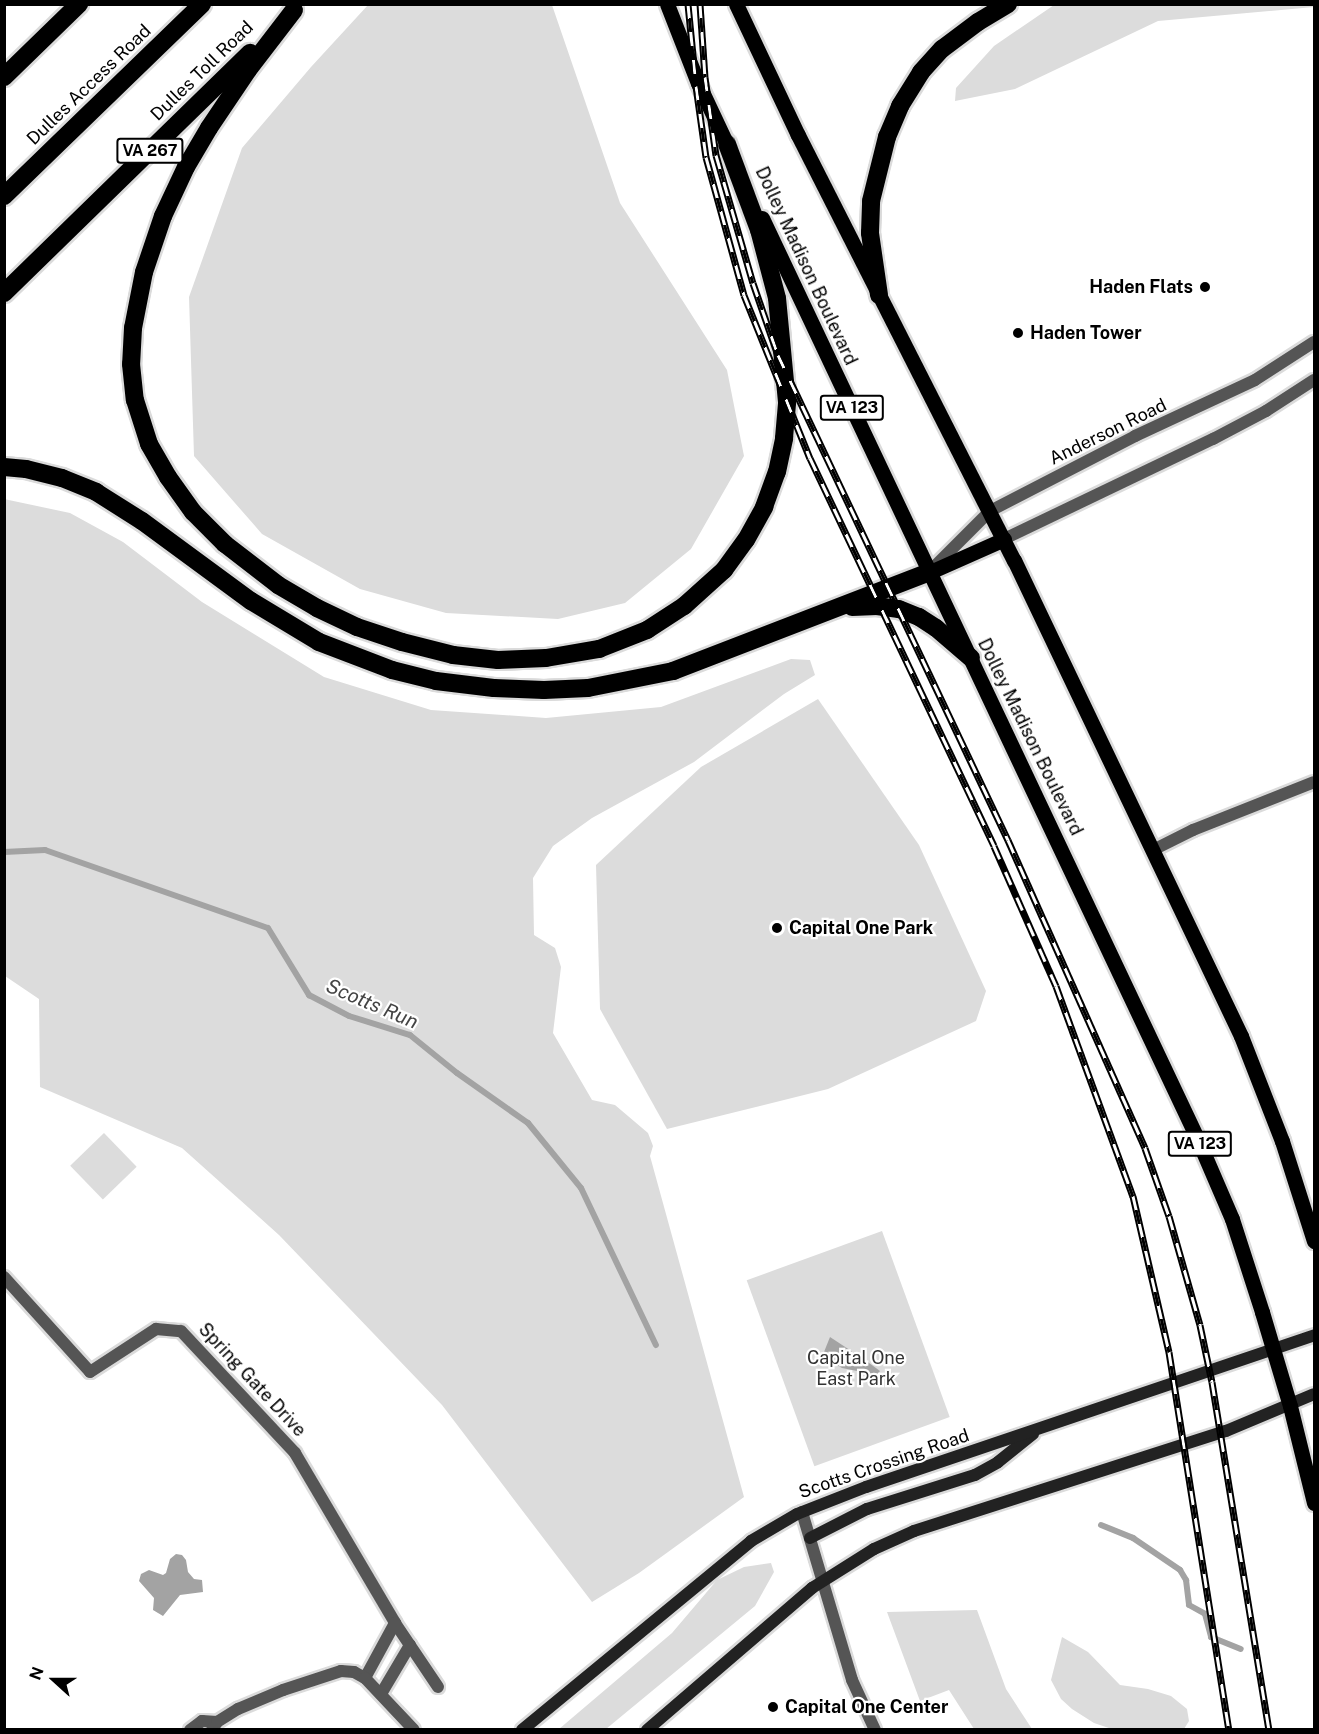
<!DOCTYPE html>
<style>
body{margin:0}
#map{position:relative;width:1319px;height:1734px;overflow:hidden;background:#fff;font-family:"Public Sans",sans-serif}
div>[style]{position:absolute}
.green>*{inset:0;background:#dcdcdc;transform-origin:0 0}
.water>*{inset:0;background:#a3a3a3}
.stream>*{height:6px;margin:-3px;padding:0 3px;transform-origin:3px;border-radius:3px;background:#a3a3a3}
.roads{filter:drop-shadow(2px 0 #dbdbdb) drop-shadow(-2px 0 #dbdbdb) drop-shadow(0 2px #dbdbdb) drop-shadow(0 -2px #dbdbdb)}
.minor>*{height:12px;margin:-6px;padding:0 6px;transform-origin:6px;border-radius:6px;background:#555}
.tertiary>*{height:12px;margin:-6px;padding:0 6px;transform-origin:6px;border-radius:6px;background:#555}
.secondary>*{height:12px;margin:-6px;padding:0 6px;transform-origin:6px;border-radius:6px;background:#222}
.primary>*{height:15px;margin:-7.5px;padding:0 7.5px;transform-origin:7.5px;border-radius:7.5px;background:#000}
.motorway>*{height:18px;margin:-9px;padding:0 9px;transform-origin:9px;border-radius:9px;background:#000}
.rail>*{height:7px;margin-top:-3.5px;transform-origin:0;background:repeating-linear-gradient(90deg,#fff 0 14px,#000 0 28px);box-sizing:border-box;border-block:2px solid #000}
.dots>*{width:16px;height:16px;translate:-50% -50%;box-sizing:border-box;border:3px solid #fff;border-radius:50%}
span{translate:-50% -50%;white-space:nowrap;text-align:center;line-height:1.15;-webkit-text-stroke:4.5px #fff;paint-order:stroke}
.shield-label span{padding:2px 4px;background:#fff;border:2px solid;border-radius:4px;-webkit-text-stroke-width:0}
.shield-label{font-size:16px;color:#000;font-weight:700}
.street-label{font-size:18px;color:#000}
.poi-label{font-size:18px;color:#000;font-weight:700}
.right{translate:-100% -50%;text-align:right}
.left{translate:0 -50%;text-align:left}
.park-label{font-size:18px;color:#333}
.water-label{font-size:20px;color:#444;font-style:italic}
.frame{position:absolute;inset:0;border:6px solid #000;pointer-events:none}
.north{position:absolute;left:24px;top:1650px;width:60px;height:60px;-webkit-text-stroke:4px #fff;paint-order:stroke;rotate:291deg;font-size:16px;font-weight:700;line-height:24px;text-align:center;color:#000}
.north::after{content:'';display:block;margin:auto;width:21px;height:27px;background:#000;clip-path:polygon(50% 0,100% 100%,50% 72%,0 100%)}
</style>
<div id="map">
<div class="green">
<i style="clip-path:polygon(368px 5px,552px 5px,620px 203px,727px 370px,744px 456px,691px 549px,625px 603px,558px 619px,446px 613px,360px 589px,262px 534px,194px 456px,189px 297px,242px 148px,311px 67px)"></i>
<i style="clip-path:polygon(1054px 5px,1314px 4px,1314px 7px,1158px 21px,1015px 89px,955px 101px,956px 88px,994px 46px)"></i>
<i style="clip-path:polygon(4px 499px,70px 513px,123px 542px,202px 602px,324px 677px,431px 710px,546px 718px,661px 707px,791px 659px,810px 660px,815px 675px,784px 694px,694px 762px,592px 818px,553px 846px,533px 878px,534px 935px,555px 948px,561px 967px,553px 1033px,592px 1100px,615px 1105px,648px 1133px,653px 1146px,650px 1156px,744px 1497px,639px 1573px,592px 1602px,442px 1405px,279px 1235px,182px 1148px,40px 1087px,39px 999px,5px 976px)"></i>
<i style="clip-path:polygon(818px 699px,919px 845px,986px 991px,976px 1021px,828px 1089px,667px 1129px,600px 1009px,596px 865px,701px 767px)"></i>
<i style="left:104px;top:1133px;width:47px;height:47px;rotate:46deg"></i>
<i style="left:882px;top:1231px;width:198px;height:144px;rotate:70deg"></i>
<i style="clip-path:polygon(771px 1563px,774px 1572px,755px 1606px,606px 1729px,559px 1729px,672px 1633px,717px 1580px,744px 1567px)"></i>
<i style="clip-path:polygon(977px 1610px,1006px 1689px,1032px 1729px,974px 1729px,949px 1690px,920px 1701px,887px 1612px)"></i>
<i style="clip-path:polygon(1062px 1637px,1088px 1652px,1120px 1685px,1148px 1689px,1171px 1696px,1187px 1709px,1189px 1721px,1184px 1729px,1112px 1729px,1094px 1723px,1072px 1709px,1061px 1699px,1051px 1680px)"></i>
</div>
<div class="water">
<i style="clip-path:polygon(830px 1337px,865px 1360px,880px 1371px,877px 1375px,842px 1368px,822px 1357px)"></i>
<i style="clip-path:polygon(176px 1554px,182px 1555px,186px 1560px,188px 1572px,194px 1579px,202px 1580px,203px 1592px,180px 1595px,163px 1616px,153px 1610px,154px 1598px,139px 1581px,141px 1574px,149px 1570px,163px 1575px,166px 1573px,170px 1559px)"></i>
</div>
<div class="stream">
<i style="left:4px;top:852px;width:41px;rotate:-2.8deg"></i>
<i style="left:45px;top:850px;width:236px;rotate:19.3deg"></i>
<i style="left:268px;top:928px;width:79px;rotate:58.5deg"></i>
<i style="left:309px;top:995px;width:45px;rotate:27.7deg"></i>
<i style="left:349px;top:1016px;width:64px;rotate:17.3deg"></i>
<i style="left:410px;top:1035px;width:60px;rotate:39deg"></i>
<i style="left:457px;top:1073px;width:87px;rotate:35.2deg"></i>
<i style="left:528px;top:1123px;width:84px;rotate:50.8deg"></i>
<i style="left:581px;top:1188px;width:174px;rotate:64.5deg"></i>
<i style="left:1101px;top:1525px;width:35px;rotate:22deg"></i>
<i style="left:1133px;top:1538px;width:57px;rotate:34.2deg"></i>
<i style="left:1180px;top:1570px;width:12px;rotate:59deg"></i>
<i style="left:1186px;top:1580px;width:25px;rotate:83deg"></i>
<i style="left:1189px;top:1605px;width:18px;rotate:29deg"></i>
<i style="left:1205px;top:1614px;width:24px;rotate:75deg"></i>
<i style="left:1211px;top:1637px;width:32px;rotate:22deg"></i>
</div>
<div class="roads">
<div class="minor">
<i style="left:1153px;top:850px;width:45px;rotate:-26.6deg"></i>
<i style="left:1193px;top:830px;width:130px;rotate:-21.6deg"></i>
<i style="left:4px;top:1277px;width:128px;rotate:47.8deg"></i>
<i style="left:90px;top:1372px;width:79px;rotate:-33.1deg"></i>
<i style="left:156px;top:1329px;width:25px;rotate:5deg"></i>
<i style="left:181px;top:1331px;width:167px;rotate:46.9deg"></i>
<i style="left:295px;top:1453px;width:197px;rotate:59.5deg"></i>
<i style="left:395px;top:1623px;width:77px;rotate:56.1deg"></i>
<i style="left:802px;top:1512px;width:175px;rotate:73.4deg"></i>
<i style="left:852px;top:1680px;width:55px;rotate:65.3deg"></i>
<i style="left:365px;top:1678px;width:63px;rotate:-61.4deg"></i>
<i style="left:381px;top:1694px;width:57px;rotate:-59.4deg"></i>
<i style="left:190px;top:1730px;width:15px;rotate:-37deg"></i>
<i style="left:202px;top:1721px;width:15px;rotate:4deg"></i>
<i style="left:212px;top:1730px;width:9px;rotate:-58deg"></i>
<i style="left:217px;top:1722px;width:25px;rotate:-32deg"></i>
<i style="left:238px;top:1709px;width:49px;rotate:-22.9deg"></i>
<i style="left:283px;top:1690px;width:61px;rotate:-18.1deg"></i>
<i style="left:341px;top:1671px;width:13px;rotate:4deg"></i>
<i style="left:354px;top:1672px;width:13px;rotate:29deg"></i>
<i style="left:365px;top:1678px;width:71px;rotate:46.7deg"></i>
</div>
<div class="tertiary">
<i style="left:1004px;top:539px;width:232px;rotate:-25.6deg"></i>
<i style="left:1213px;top:439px;width:60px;rotate:-27.8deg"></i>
<i style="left:1266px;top:411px;width:57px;rotate:-32.9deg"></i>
<i style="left:932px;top:569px;width:82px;rotate:-45deg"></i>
<i style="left:990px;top:511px;width:163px;rotate:-27.3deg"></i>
<i style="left:1135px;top:436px;width:132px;rotate:-25deg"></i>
<i style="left:1255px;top:380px;width:70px;rotate:-32.8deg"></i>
</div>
<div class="secondary">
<i style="left:810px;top:1538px;width:64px;rotate:-27deg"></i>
<i style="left:867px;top:1509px;width:113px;rotate:-17.5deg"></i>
<i style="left:975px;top:1475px;width:26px;rotate:-29deg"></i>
<i style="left:998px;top:1462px;width:45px;rotate:-38.7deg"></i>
<i style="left:522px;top:1730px;width:297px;rotate:-39.5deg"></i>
<i style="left:751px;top:1541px;width:53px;rotate:-30.4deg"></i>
<i style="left:797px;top:1514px;width:74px;rotate:-21.4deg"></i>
<i style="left:866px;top:1487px;width:473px;rotate:-18.7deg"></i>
<i style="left:647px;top:1730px;width:218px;rotate:-40.7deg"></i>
<i style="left:812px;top:1588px;width:73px;rotate:-32.2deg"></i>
<i style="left:874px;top:1549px;width:44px;rotate:-24.2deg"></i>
<i style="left:914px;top:1531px;width:328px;rotate:-17.8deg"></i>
<i style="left:1226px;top:1431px;width:95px;rotate:-22.8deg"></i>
</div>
<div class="primary">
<i style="left:667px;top:4px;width:85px;rotate:68.6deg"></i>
<i style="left:698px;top:83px;width:77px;rotate:64.8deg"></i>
<i style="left:736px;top:4px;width:145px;rotate:64.7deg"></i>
<i style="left:798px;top:135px;width:477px;rotate:63.1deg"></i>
<i style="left:1014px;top:560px;width:527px;rotate:64.5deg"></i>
<i style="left:1241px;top:1036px;width:113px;rotate:68.7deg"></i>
<i style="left:1282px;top:1141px;width:105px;rotate:72.3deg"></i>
<i style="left:762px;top:218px;width:1020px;rotate:64.69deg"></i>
<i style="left:1198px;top:1140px;width:86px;rotate:66.7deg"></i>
<i style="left:1232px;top:1219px;width:98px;rotate:72.1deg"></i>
<i style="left:1262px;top:1312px;width:98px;rotate:73.4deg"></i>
<i style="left:1290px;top:1406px;width:100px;rotate:76.1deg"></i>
<i style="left:930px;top:572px;width:81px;rotate:-24deg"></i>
</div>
<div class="motorway">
<i style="left:294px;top:10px;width:76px;rotate:127.5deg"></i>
<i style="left:248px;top:70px;width:70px;rotate:123.9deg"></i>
<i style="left:209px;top:128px;width:45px;rotate:120.5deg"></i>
<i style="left:186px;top:167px;width:54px;rotate:115.1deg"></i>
<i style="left:163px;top:216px;width:59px;rotate:108.7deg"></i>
<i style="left:144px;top:272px;width:57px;rotate:101.1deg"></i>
<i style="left:133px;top:328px;width:36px;rotate:93deg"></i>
<i style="left:131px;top:364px;width:36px;rotate:84deg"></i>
<i style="left:135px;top:400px;width:46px;rotate:72.3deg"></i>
<i style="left:149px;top:444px;width:38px;rotate:60deg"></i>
<i style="left:168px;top:477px;width:43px;rotate:54.5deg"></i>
<i style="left:193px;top:512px;width:45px;rotate:45deg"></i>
<i style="left:225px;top:544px;width:67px;rotate:37.7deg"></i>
<i style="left:278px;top:585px;width:45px;rotate:30.5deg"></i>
<i style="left:317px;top:608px;width:44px;rotate:25.4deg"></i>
<i style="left:357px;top:627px;width:47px;rotate:18.4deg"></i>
<i style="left:402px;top:642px;width:53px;rotate:14.3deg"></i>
<i style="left:453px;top:655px;width:45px;rotate:6.3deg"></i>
<i style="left:498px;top:660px;width:48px;rotate:-2.4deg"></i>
<i style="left:546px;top:658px;width:54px;rotate:-9.6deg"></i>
<i style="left:599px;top:649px;width:52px;rotate:-21.6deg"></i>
<i style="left:647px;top:630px;width:44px;rotate:-33deg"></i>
<i style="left:684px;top:606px;width:54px;rotate:-42deg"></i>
<i style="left:724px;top:570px;width:37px;rotate:-54deg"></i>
<i style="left:746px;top:540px;width:38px;rotate:-61deg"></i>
<i style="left:764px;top:507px;width:37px;rotate:-70deg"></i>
<i style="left:777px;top:472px;width:35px;rotate:-78deg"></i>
<i style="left:784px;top:438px;width:36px;rotate:-85deg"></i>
<i style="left:787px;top:402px;width:104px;rotate:-95.5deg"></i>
<i style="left:777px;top:298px;width:70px;rotate:-104.8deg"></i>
<i style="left:759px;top:230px;width:92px;rotate:-110.4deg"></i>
<i style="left:4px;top:77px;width:105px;rotate:-44.2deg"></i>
<i style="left:4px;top:196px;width:276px;rotate:-44.1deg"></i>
<i style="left:4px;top:293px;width:344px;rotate:-44.3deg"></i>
<i style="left:879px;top:295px;width:63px;rotate:-98.3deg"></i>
<i style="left:870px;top:233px;width:32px;rotate:-88deg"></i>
<i style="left:871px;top:201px;width:66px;rotate:-76deg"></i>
<i style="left:887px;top:137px;width:34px;rotate:-67deg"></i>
<i style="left:900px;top:106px;width:40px;rotate:-58deg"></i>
<i style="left:921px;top:72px;width:31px;rotate:-48deg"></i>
<i style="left:942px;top:49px;width:45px;rotate:-36.9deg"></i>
<i style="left:978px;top:22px;width:35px;rotate:-31deg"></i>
<i style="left:4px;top:467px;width:22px;rotate:5deg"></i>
<i style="left:26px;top:469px;width:37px;rotate:14deg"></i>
<i style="left:62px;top:478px;width:37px;rotate:22deg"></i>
<i style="left:96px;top:492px;width:54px;rotate:32.2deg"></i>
<i style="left:142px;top:521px;width:135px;rotate:36.3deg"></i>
<i style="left:251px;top:601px;width:79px;rotate:31.1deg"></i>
<i style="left:319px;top:642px;width:78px;rotate:21deg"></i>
<i style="left:392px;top:670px;width:45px;rotate:14deg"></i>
<i style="left:436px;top:681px;width:58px;rotate:6.9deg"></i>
<i style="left:494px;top:688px;width:50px;rotate:2.3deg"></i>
<i style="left:544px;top:690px;width:44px;rotate:-2.6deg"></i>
<i style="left:588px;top:688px;width:87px;rotate:-11.3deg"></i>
<i style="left:673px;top:671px;width:275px;rotate:-21.1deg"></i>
<i style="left:852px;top:607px;width:25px;rotate:-2deg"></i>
<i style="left:877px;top:606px;width:22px;rotate:8deg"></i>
<i style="left:899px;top:609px;width:22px;rotate:22deg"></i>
<i style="left:919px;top:617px;width:20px;rotate:33deg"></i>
<i style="left:936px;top:628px;width:46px;rotate:40.6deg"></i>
</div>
</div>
<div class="rail">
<i style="left:688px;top:4px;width:82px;rotate:84.4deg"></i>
<i style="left:696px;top:86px;width:72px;rotate:82deg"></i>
<i style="left:706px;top:157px;width:143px;rotate:74.6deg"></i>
<i style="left:744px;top:295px;width:176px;rotate:68deg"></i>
<i style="left:810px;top:458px;width:429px;rotate:64.6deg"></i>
<i style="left:994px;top:846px;width:153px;rotate:66.1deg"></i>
<i style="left:1056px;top:986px;width:224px;rotate:69.9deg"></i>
<i style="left:1133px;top:1196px;width:160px;rotate:77deg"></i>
<i style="left:1169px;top:1352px;width:383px;rotate:81deg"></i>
<i style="left:700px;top:4px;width:73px;rotate:86.1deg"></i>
<i style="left:705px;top:77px;width:79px;rotate:82deg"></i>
<i style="left:716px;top:155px;width:133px;rotate:73.9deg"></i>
<i style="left:753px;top:283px;width:76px;rotate:70.9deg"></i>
<i style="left:778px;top:355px;width:537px;rotate:64.63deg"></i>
<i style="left:1008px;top:840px;width:337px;rotate:66deg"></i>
<i style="left:1145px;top:1148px;width:72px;rotate:70.6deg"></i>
<i style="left:1169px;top:1216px;width:113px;rotate:74.1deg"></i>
<i style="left:1200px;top:1325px;width:58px;rotate:78.1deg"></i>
<i style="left:1212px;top:1382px;width:353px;rotate:80.7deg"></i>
</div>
<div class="dots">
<i style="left:1205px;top:287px;background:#000"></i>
<i style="left:1018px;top:333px;background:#000"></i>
<i style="left:777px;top:928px;background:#000"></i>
<i style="left:773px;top:1707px;background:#000"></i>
</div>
<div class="shield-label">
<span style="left:150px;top:151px">VA 267</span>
<span style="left:852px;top:408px">VA 123</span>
<span style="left:1200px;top:1144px">VA 123</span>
</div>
<div class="street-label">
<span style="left:202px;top:71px;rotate:-44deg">Dulles Toll Road</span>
<span style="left:89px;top:85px;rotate:-44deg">Dulles Access Road</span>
<span style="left:806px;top:266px;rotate:65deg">Dolley Madison Boulevard</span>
<span style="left:1108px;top:432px;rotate:-26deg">Anderson Road</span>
<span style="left:1030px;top:737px;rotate:64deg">Dolley Madison Boulevard</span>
<span style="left:252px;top:1380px;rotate:47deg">Spring Gate Drive</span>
<span style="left:884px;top:1464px;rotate:-19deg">Scotts Crossing Road</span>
</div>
<div class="poi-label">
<span class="right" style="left:1193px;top:287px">Haden Flats</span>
<span class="left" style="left:1030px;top:333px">Haden Tower</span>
<span class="left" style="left:789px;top:928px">Capital One Park</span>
<span class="left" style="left:785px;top:1707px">Capital One Center</span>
</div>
<div class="park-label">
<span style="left:856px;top:1369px">Capital One<br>East Park</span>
</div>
<div class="water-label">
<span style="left:372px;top:1004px;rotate:23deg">Scotts Run</span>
</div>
<div class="frame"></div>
<div class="north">N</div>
</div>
